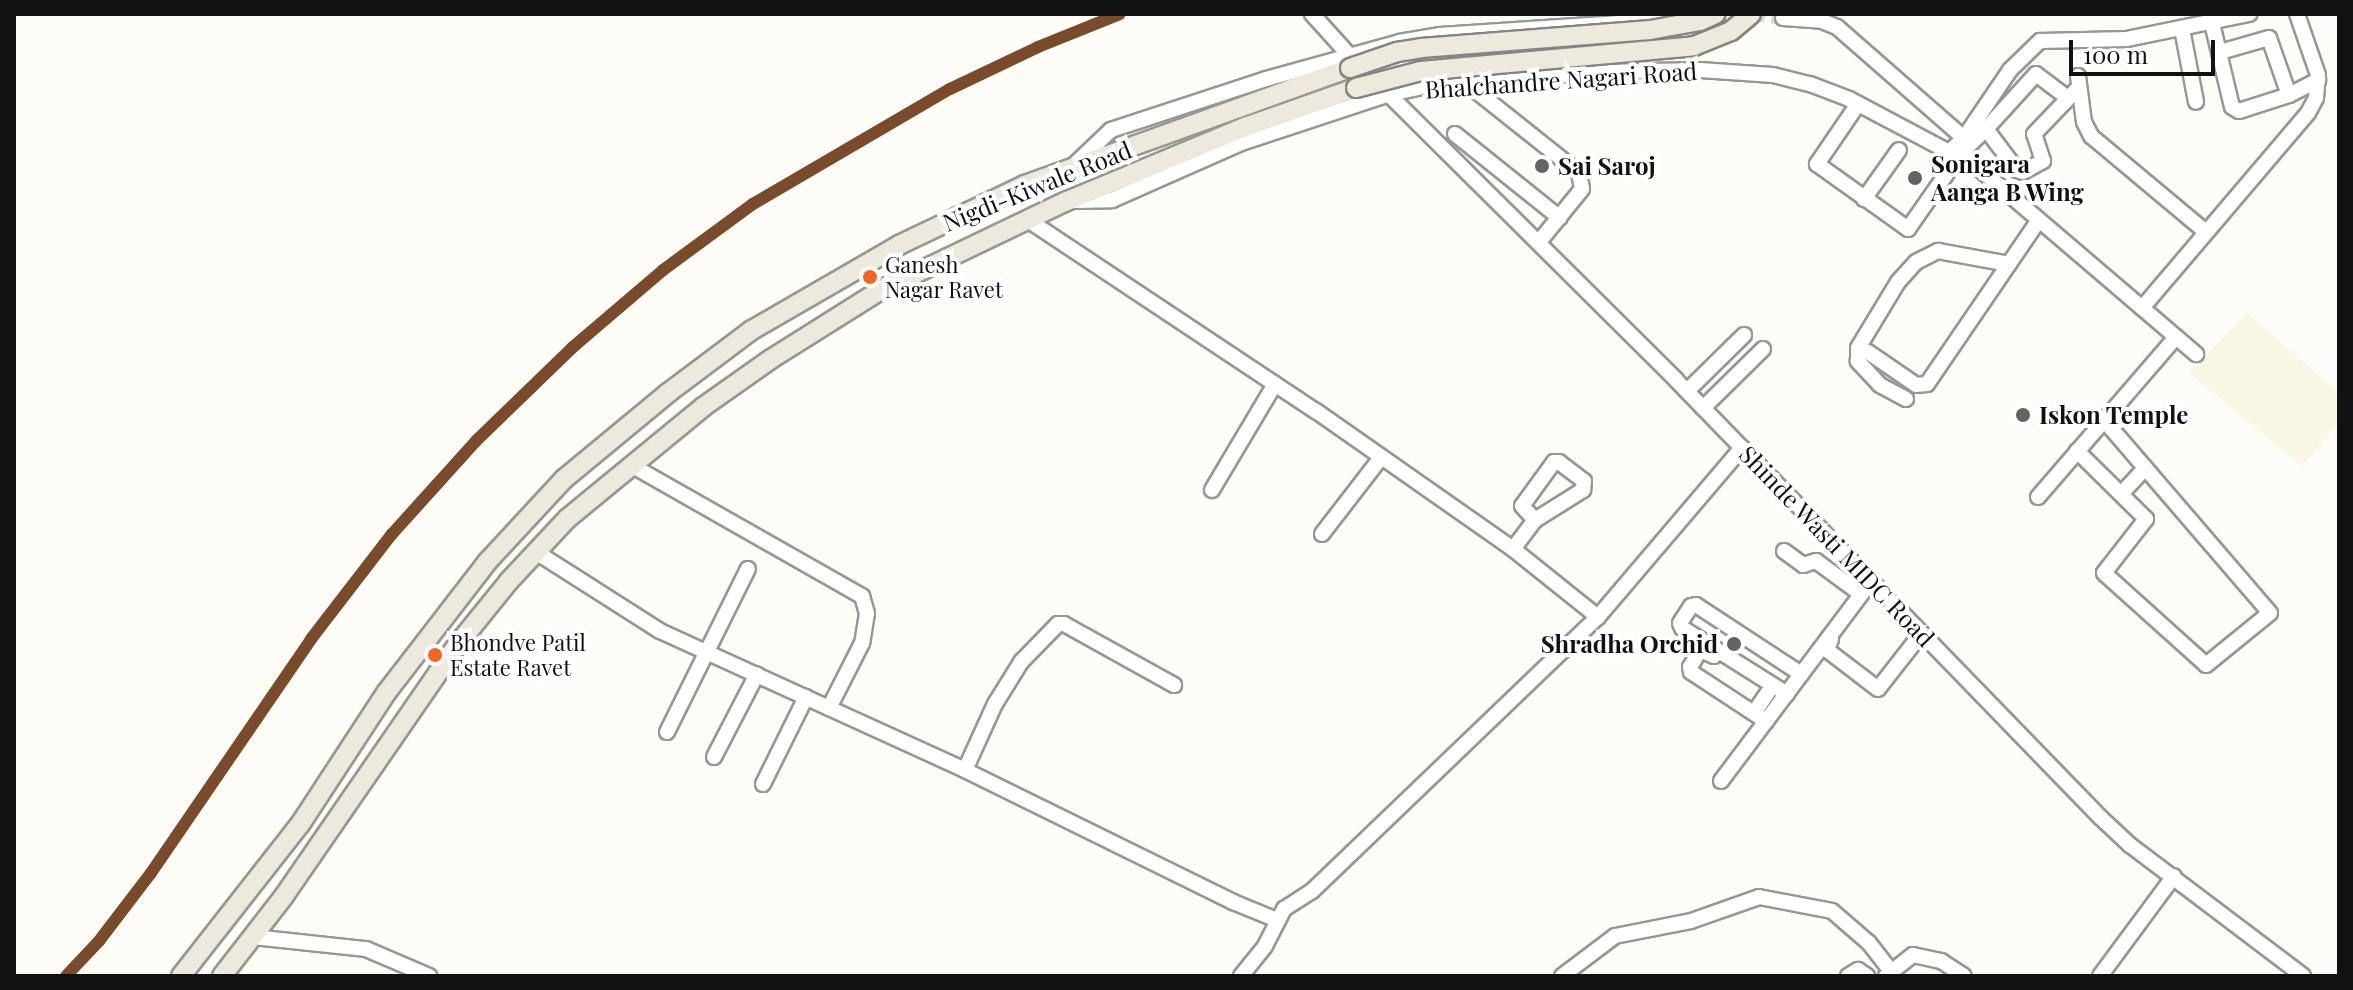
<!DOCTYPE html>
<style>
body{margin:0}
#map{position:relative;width:2353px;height:990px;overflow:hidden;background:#fdfcf7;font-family:"Playfair Display",serif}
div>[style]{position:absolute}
.farmland>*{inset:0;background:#f9f7e4}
.minor-tunnel>*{height:14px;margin-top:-7px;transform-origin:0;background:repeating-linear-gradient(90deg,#dad9d4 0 14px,transparent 0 21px)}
.roads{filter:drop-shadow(2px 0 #979795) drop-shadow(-2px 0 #979795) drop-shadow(0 2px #979795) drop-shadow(0 -2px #979795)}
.minor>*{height:14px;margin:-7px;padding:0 7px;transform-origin:7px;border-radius:7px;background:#fffffe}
.major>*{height:18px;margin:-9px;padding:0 9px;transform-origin:9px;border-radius:9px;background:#ede9dc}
.bridges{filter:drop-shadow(2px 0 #858482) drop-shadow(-2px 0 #858482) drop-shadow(0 2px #858482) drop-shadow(0 -2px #858482)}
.major-bridge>*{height:18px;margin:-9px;padding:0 9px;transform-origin:9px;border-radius:9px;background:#ede9dc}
.rail-1>*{height:12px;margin:-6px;padding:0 6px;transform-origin:6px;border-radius:6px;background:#7a4b2a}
.dots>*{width:22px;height:22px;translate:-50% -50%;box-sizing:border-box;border:4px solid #fff;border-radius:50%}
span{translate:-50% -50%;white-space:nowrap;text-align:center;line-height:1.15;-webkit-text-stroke:8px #fff;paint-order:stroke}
.bus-label{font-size:22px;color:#111}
.left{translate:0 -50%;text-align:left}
.street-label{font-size:24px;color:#111}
.poi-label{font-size:24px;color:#111;font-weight:700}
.right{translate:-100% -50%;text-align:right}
.frame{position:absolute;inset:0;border:16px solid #111;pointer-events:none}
.scale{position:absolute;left:2069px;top:40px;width:146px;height:36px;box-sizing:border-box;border:4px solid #111;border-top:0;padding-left:10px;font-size:24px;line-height:28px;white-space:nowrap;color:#111;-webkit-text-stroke:6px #fff;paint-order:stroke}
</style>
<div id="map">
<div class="farmland">
<i style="clip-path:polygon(2247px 313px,2339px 393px,2339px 423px,2302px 466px,2189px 373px)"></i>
</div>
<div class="minor-tunnel">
<i style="left:1751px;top:14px;width:32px;rotate:7deg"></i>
</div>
<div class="roads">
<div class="minor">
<i style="left:1312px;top:14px;width:55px;rotate:47.9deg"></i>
<i style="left:1349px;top:55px;width:461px;rotate:44.8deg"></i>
<i style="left:1676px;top:380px;width:610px;rotate:45.86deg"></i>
<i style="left:2101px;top:818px;width:40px;rotate:43deg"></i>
<i style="left:2130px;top:845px;width:217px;rotate:37.1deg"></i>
<i style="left:1783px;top:18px;width:39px;rotate:4deg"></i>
<i style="left:1822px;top:21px;width:16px;rotate:22deg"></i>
<i style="left:1837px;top:27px;width:169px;rotate:41.2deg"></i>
<i style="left:2212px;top:23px;width:86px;rotate:76.6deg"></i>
<i style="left:2232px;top:107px;width:8px;rotate:30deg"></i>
<i style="left:2239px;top:111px;width:52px;rotate:-17.7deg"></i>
<i style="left:2182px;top:29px;width:74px;rotate:79.1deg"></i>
<i style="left:2220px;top:52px;width:51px;rotate:-15.9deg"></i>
<i style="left:2269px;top:38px;width:60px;rotate:70.7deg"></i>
<i style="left:2289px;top:95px;width:33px;rotate:-27deg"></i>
<i style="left:2078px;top:76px;width:46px;rotate:82.6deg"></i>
<i style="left:2084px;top:122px;width:16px;rotate:63deg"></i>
<i style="left:2091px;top:136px;width:150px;rotate:39.9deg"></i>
<i style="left:1466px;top:83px;width:144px;rotate:38.5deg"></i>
<i style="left:1579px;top:173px;width:16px;rotate:79deg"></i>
<i style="left:1582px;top:189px;width:68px;rotate:129.1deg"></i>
<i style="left:1858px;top:104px;width:73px;rotate:124.3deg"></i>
<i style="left:1817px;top:164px;width:112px;rotate:35.5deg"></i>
<i style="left:1908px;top:229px;width:93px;rotate:-55.1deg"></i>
<i style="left:1961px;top:153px;width:35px;rotate:-44deg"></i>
<i style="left:1986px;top:129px;width:51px;rotate:52.9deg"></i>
<i style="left:2017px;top:170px;width:6px;rotate:18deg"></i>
<i style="left:2023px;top:172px;width:23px;rotate:-29deg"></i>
<i style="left:2043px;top:161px;width:28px;rotate:-108deg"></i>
<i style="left:2034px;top:134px;width:65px;rotate:-46.2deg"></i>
<i style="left:1986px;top:129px;width:74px;rotate:-47.7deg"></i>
<i style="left:2036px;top:74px;width:39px;rotate:37deg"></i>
<i style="left:1455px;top:134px;width:134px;rotate:38.7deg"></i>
<i style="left:1956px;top:149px;width:316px;rotate:40.5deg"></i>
<i style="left:1075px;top:164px;width:50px;rotate:-43.4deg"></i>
<i style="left:1111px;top:130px;width:163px;rotate:-18.2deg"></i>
<i style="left:1266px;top:79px;width:138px;rotate:-15.5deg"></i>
<i style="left:1399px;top:42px;width:42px;rotate:-9.7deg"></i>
<i style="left:1440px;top:35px;width:210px;rotate:-3.8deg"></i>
<i style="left:1650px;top:21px;width:33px;rotate:-12deg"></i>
<i style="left:1864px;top:199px;width:60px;rotate:-54.5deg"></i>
<i style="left:1073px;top:201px;width:39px;rotate:-1deg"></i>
<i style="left:1112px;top:200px;width:141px;rotate:-23.8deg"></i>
<i style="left:1241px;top:143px;width:157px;rotate:-18.2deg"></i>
<i style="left:1390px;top:94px;width:40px;rotate:-12deg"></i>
<i style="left:1429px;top:86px;width:173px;rotate:-4.7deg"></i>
<i style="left:1601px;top:72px;width:99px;rotate:-1.2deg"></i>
<i style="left:1700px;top:70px;width:73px;rotate:3.9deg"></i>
<i style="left:1773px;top:75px;width:38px;rotate:14deg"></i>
<i style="left:1810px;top:84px;width:42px;rotate:21deg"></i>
<i style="left:1849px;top:99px;width:113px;rotate:27.9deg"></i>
<i style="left:1949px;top:152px;width:21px;rotate:-43deg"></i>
<i style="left:1964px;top:138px;width:82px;rotate:-55.9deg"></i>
<i style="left:2010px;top:70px;width:42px;rotate:-44deg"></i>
<i style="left:2040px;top:41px;width:87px;rotate:-1.3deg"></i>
<i style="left:2127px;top:39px;width:125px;rotate:-11.6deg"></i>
<i style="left:1028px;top:220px;width:346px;rotate:33.6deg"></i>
<i style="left:1316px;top:411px;width:241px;rotate:35deg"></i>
<i style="left:1513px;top:549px;width:109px;rotate:38.7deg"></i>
<i style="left:2142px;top:308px;width:256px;rotate:-49.6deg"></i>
<i style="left:2308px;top:113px;width:17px;rotate:-62deg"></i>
<i style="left:2316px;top:98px;width:23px;rotate:-85deg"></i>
<i style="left:2318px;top:75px;width:65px;rotate:-109deg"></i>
<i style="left:1868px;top:352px;width:58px;rotate:34.5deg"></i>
<i style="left:1916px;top:385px;width:11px;rotate:-5deg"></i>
<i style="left:1927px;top:384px;width:197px;rotate:-55.7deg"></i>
<i style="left:1687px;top:391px;width:80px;rotate:-44.5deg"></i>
<i style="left:1906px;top:399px;width:30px;rotate:-152deg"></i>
<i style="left:1880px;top:385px;width:33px;rotate:-133deg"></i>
<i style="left:1858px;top:361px;width:13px;rotate:-90deg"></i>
<i style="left:1858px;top:348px;width:77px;rotate:-58.8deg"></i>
<i style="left:1898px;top:282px;width:27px;rotate:-48deg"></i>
<i style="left:1916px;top:262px;width:25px;rotate:-27deg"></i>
<i style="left:1938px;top:251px;width:72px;rotate:10.4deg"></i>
<i style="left:1703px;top:408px;width:84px;rotate:-44.5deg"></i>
<i style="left:2077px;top:451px;width:97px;rotate:44.6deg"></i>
<i style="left:2146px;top:519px;width:68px;rotate:127.9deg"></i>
<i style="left:2104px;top:573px;width:137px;rotate:42deg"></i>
<i style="left:2206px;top:665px;width:82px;rotate:-39.1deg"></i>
<i style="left:2270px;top:613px;width:255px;rotate:-130.7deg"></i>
<i style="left:631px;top:465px;width:266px;rotate:29.6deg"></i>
<i style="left:862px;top:596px;width:18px;rotate:74deg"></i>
<i style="left:867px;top:613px;width:30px;rotate:99deg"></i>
<i style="left:862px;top:643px;width:73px;rotate:116.9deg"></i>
<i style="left:1212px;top:490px;width:123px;rotate:-59.3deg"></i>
<i style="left:2121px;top:494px;width:35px;rotate:-47deg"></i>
<i style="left:2038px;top:497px;width:211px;rotate:-49.2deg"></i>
<i style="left:1322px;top:534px;width:95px;rotate:-52.3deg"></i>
<i style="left:1513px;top:549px;width:36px;rotate:-53deg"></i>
<i style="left:1535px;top:520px;width:57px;rotate:-32deg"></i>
<i style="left:1583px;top:490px;width:9px;rotate:-84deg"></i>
<i style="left:1584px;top:481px;width:31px;rotate:-143deg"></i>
<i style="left:1559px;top:462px;width:5px;rotate:180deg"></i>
<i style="left:1554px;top:462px;width:54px;rotate:126deg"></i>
<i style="left:1522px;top:506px;width:19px;rotate:47deg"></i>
<i style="left:1784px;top:551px;width:24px;rotate:36deg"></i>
<i style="left:1803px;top:565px;width:14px;rotate:-17deg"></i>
<i style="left:1816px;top:561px;width:56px;rotate:36.3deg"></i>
<i style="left:536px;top:552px;width:147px;rotate:32.5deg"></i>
<i style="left:660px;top:631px;width:335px;rotate:24.5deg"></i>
<i style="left:965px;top:770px;width:299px;rotate:26.2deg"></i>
<i style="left:1233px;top:902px;width:48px;rotate:22.2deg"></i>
<i style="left:1831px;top:639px;width:12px;rotate:110deg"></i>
<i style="left:1827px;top:650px;width:64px;rotate:37.4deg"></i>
<i style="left:1878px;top:689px;width:70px;rotate:-52deg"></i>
<i style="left:1714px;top:656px;width:15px;rotate:-157deg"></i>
<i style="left:1700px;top:650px;width:20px;rotate:120deg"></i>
<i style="left:1690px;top:667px;width:5px;rotate:79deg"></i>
<i style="left:1691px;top:672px;width:90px;rotate:33.2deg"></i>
<i style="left:1787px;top:694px;width:124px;rotate:-147.8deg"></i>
<i style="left:1682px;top:628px;width:5px;rotate:-112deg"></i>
<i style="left:1680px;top:623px;width:20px;rotate:-57deg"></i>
<i style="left:1691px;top:606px;width:5px;rotate:-11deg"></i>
<i style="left:1696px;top:605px;width:126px;rotate:33.3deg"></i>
<i style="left:1754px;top:713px;width:25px;rotate:-56deg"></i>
<i style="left:667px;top:732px;width:182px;rotate:-63.6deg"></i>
<i style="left:714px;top:757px;width:93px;rotate:-62.6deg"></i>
<i style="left:965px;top:770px;width:72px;rotate:-65.6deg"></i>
<i style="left:995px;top:704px;width:49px;rotate:-58.2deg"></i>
<i style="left:1021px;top:662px;width:53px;rotate:-45.8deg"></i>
<i style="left:1058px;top:624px;width:6px"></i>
<i style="left:1064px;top:624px;width:126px;rotate:29deg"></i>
<i style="left:1721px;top:781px;width:250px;rotate:-53.1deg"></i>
<i style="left:763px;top:784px;width:97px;rotate:-63.7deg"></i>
<i style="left:253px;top:937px;width:114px;rotate:6.1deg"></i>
<i style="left:366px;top:949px;width:69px;rotate:23.2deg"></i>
<i style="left:1241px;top:976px;width:38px;rotate:-51deg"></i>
<i style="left:1265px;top:946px;width:42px;rotate:-62.8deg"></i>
<i style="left:1284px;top:909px;width:33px;rotate:-33deg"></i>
<i style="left:1312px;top:891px;width:396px;rotate:-43.8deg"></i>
<i style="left:1598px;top:617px;width:222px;rotate:-49.6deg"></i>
<i style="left:1562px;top:976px;width:66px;rotate:-37deg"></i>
<i style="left:1615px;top:936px;width:77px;rotate:-11.2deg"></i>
<i style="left:1691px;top:921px;width:72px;rotate:-19.4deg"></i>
<i style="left:1759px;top:897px;width:74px;rotate:10.9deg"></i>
<i style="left:1832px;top:911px;width:49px;rotate:40.9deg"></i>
<i style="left:1869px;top:943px;width:36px;rotate:52deg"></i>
<i style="left:1848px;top:976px;width:12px;rotate:-31deg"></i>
<i style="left:1858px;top:970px;width:11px;rotate:34deg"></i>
<i style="left:1886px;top:976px;width:34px;rotate:-38deg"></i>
<i style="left:1913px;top:955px;width:29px;rotate:12deg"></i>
<i style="left:1941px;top:961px;width:27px;rotate:33deg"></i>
<i style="left:2100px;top:976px;width:124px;rotate:-53.5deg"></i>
</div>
<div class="major">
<i style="left:181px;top:976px;width:194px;rotate:-51.9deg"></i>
<i style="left:301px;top:823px;width:155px;rotate:-56.8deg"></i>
<i style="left:386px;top:693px;width:167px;rotate:-52.3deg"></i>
<i style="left:488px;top:561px;width:112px;rotate:-47.2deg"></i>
<i style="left:564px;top:479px;width:135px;rotate:-39.6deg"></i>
<i style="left:668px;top:393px;width:105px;rotate:-36.9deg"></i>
<i style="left:752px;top:330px;width:170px;rotate:-30deg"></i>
<i style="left:899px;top:245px;width:140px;rotate:-25.5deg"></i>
<i style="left:1025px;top:185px;width:345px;rotate:-19.8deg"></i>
<i style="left:222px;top:976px;width:101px;rotate:-52.2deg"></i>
<i style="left:284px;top:896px;width:306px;rotate:-55.4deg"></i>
<i style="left:458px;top:644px;width:81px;rotate:-51deg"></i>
<i style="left:509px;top:581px;width:86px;rotate:-46.9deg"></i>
<i style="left:568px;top:518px;width:175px;rotate:-39.4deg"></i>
<i style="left:703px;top:407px;width:83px;rotate:-35.2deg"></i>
<i style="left:771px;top:359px;width:128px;rotate:-32.2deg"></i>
<i style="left:879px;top:291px;width:208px;rotate:-25.6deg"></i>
<i style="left:1067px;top:201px;width:193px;rotate:-22.6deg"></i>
<i style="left:1245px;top:127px;width:118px;rotate:-19.4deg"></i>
</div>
</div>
<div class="bridges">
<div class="major-bridge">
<i style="left:1350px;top:68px;width:50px;rotate:-18.8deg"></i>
<i style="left:1397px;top:52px;width:24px;rotate:-9deg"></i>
<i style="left:1421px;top:48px;width:230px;rotate:-4.5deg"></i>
<i style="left:1650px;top:30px;width:51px;rotate:-10.2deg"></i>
<i style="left:1700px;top:21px;width:17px;rotate:-24deg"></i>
<i style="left:1356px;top:88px;width:67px;rotate:-14.7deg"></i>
<i style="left:1421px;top:71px;width:274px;rotate:-5.2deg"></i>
<i style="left:1694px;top:46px;width:40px;rotate:-22deg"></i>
<i style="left:1731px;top:31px;width:26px;rotate:-40deg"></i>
</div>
</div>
<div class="rail-1">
<i style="left:66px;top:976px;width:48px;rotate:-46.7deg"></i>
<i style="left:99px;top:941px;width:86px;rotate:-52.6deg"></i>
<i style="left:151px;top:873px;width:283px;rotate:-55.6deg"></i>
<i style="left:311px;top:639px;width:133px;rotate:-52.4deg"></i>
<i style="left:392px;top:534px;width:127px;rotate:-47.9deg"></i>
<i style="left:477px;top:440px;width:134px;rotate:-44.1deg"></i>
<i style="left:573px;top:347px;width:118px;rotate:-40.5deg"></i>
<i style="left:663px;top:270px;width:112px;rotate:-36.3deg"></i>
<i style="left:753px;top:204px;width:228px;rotate:-30.3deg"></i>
<i style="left:950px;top:89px;width:98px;rotate:-25.5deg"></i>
<i style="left:1038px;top:47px;width:88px;rotate:-21.9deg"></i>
</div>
<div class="dots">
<i style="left:1542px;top:166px;background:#646362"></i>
<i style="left:1915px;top:178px;background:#646362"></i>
<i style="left:870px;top:277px;background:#f26522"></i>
<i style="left:2023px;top:415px;background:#646362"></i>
<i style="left:1734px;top:644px;background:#646362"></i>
<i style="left:435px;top:655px;background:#f26522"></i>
</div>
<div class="bus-label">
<span class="left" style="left:885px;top:277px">Ganesh<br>Nagar Ravet</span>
<span class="left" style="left:450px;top:655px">Bhondve Patil<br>Estate Ravet</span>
</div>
<div class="street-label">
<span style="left:1561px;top:80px;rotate:-4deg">Bhalchandre Nagari Road</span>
<span style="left:1037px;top:186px;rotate:-22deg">Nigdi-Kiwale Road</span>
<span style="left:1837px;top:546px;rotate:46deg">Shinde Wasti MIDC Road</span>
</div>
<div class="poi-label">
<span class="left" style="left:1931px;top:178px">Sonigara<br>Aanga B Wing</span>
<span class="left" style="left:1558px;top:166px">Sai Saroj</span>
<span class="left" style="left:2039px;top:415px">Iskon Temple</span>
<span class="right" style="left:1718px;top:644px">Shradha Orchid</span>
</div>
<div class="frame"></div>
<div class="scale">100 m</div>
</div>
